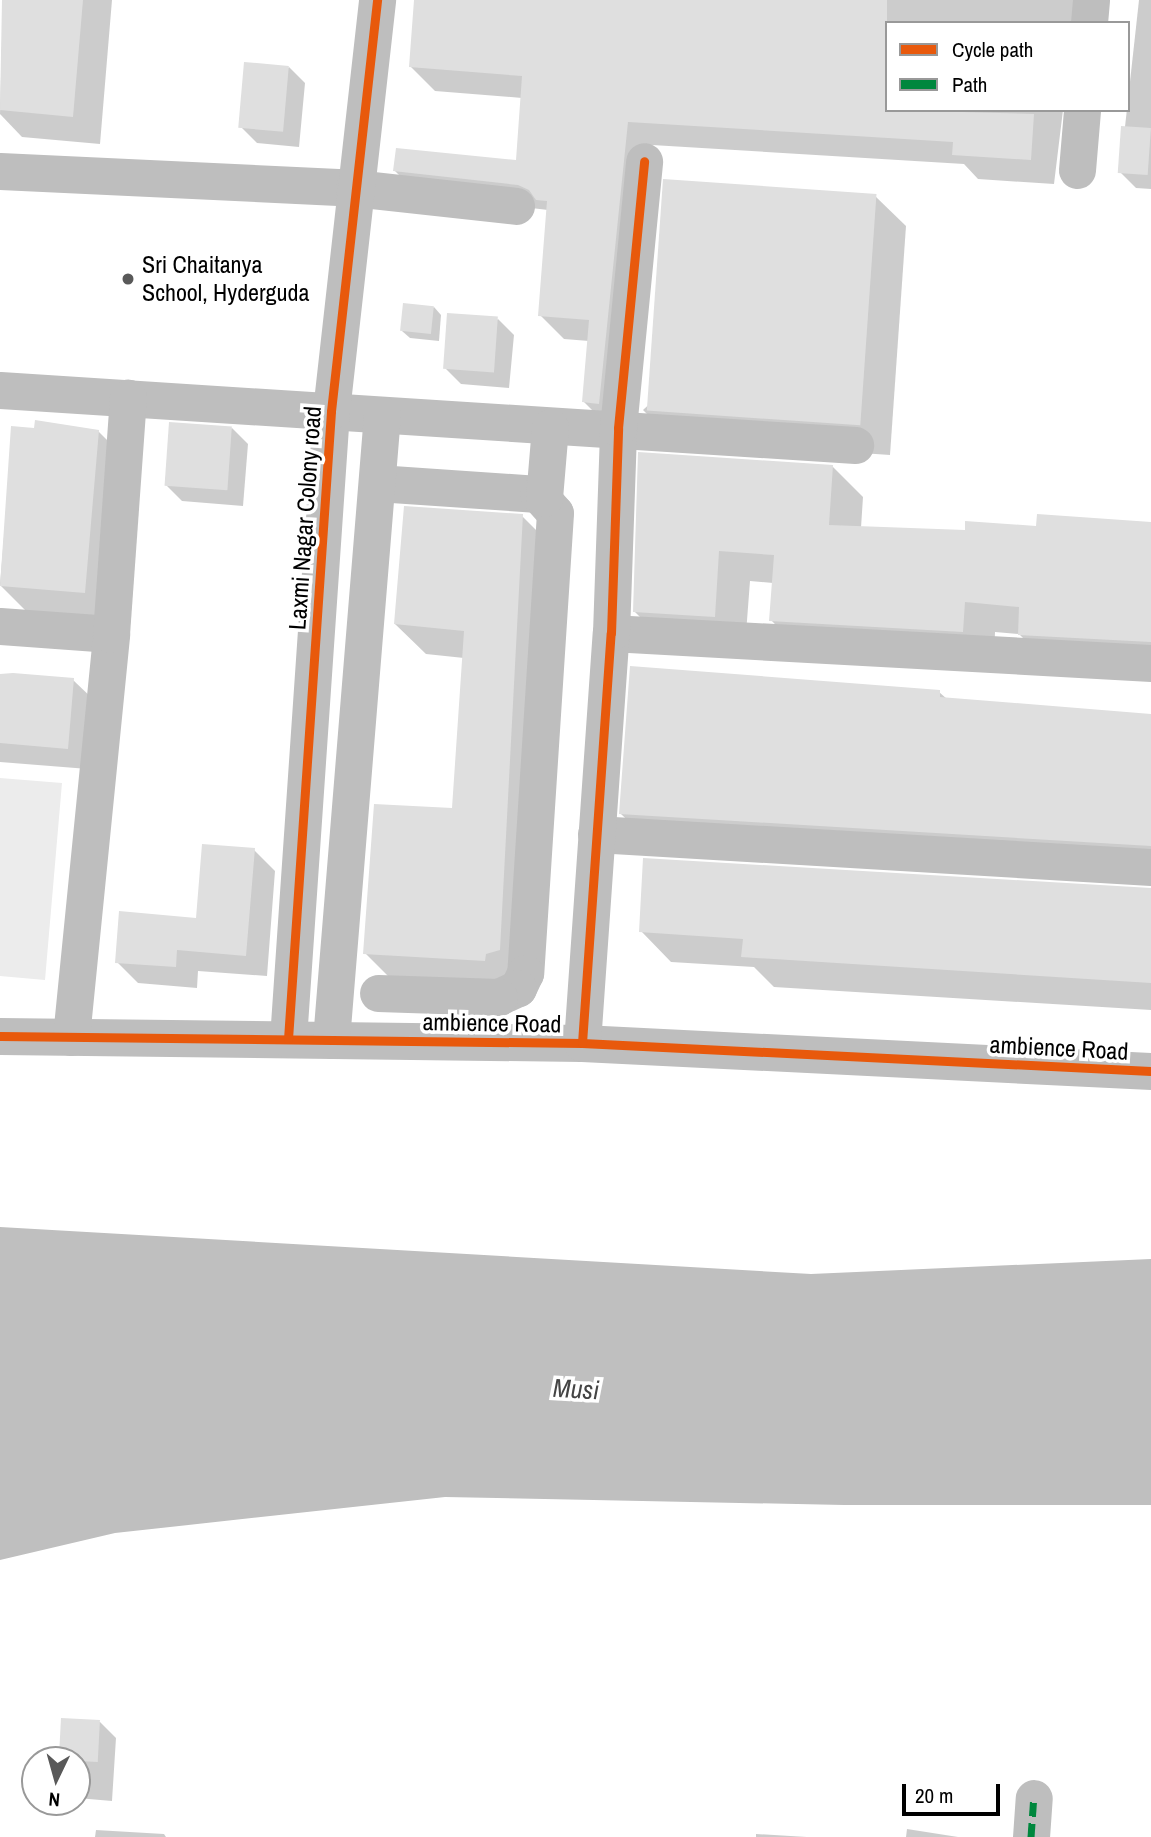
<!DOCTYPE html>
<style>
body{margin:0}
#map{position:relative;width:1151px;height:1837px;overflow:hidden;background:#fff;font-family:"Archivo Narrow",sans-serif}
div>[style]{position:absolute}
.green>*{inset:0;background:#ececec}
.water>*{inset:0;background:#bfbfbf}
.shadow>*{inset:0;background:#0003}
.building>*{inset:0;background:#dfdfdf;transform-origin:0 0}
.minor>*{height:37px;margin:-18.5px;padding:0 18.5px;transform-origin:18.5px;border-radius:18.5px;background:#bebebe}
.quiet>*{height:7px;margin-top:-3.5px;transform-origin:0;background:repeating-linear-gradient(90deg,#00873e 0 14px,transparent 0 21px)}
.cycleway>*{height:9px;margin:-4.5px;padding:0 4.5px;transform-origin:4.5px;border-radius:4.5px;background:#e8590c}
.dots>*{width:19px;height:19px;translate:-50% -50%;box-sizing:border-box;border:4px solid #fff;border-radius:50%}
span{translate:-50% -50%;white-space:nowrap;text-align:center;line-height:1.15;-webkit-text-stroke:7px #fff;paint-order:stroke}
.poi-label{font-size:24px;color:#000}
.left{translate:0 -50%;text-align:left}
.street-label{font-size:24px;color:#000}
.water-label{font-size:26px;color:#444;font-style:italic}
.legend{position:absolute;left:885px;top:21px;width:245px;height:91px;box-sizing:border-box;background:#fff;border:2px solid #999;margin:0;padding:9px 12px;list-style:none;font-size:21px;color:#000}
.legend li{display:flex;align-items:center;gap:14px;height:35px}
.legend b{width:35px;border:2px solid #999}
.north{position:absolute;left:21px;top:1746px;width:70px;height:70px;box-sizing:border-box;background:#fff;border:2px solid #999;border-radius:50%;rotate:185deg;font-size:19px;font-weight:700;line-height:28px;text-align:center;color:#000}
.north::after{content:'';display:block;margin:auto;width:24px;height:32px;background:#595959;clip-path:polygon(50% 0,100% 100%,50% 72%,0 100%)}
.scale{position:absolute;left:902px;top:1784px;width:98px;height:32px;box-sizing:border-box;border:4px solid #000;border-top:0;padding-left:9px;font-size:21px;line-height:24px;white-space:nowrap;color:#000;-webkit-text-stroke:5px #fff;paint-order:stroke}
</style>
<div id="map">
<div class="green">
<i style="clip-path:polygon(0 778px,62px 783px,45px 980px,0 976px)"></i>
</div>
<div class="water">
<i style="clip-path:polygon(0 1227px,811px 1274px,1151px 1259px,1151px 1505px,844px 1505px,445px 1497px,115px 1533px,0 1560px)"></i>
</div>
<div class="shadow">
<i style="clip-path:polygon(3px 0,112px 0,100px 144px,22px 137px,0 114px)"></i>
<i style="clip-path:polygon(416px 0,1075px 0,1072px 23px,887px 23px,887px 110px,1063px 110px,1054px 184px,978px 179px,964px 164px,652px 145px,608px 426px,584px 402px,589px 341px,564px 339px,540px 315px,548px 210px,419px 195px,395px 171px,518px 162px,522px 98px,435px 91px,410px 66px)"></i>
<i style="clip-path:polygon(1139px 0,1151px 0,1151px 189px,1136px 188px,1120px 172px)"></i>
<i style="clip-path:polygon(289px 67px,305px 83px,299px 147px,257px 143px,241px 127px)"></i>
<i style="clip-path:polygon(875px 196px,906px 226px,890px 455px,673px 440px,643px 410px)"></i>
<i style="clip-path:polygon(434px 307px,441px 315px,439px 341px,410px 338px,402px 331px)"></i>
<i style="clip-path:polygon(498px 319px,514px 335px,509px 388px,461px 384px,445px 368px)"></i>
<i style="clip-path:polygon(37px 422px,98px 431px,129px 462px,115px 623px,31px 616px,0 585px,13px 428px,36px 430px)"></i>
<i style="clip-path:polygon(232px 428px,248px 444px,243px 506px,182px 501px,166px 485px)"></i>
<i style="clip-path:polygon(832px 466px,863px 497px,861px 528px,966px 532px,1151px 523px,1151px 670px,1050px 665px,1019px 634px,995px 632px,994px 662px,801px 651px,771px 620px,773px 583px,750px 581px,745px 647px,665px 642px,634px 611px)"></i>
<i style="clip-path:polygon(522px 516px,553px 547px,530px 981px,396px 984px,365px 953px,454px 810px,464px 658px,426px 654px,395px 624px)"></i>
<i style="clip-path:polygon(0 675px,73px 680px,94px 700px,88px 769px,0 762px)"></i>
<i style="clip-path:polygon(939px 692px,947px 699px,1151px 716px,1151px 874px,652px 844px,621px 814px)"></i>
<i style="clip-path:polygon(254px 850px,275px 871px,267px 976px,198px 971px,197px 988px,138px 983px,117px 962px,198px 920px)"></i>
<i style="clip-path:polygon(1151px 889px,1151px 1010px,774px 987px,754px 967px,671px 962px,641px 931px)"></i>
<i style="clip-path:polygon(62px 1720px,100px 1722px,116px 1738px,112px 1801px,77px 1798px,77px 1760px,60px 1760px)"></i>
<i style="clip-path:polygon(907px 1829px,958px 1837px,906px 1837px)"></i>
<i style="clip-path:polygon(96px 1830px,164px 1834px,166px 1837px,95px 1837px)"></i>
<i style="clip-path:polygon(756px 1834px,807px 1837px,756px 1837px)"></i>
</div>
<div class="building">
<i style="clip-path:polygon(2px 0,83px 0,73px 117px,0 110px)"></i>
<i style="clip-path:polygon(414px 0,887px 0,887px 110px,1034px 114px,1031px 160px,952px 155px,953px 142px,628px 122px,599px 404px,582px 402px,589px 320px,538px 316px,547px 201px,536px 200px,529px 190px,518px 185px,393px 171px,396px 148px,516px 160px,522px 76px,409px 67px)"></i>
<i style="left:244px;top:62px;width:45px;height:66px;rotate:5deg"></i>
<i style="left:1121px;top:126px;width:30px;height:47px;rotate:4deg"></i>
<i style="left:663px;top:179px;width:214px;height:232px;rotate:4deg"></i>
<i style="left:403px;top:303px;width:31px;height:28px;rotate:6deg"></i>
<i style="left:447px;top:313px;width:51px;height:56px;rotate:4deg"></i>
<i style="clip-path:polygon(35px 420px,99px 430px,85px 593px,0 586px,11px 426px,34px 428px)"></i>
<i style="left:169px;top:422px;width:63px;height:64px;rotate:4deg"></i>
<i style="clip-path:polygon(638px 452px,833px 465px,829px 525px,965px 530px,965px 521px,1036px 526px,1037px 514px,1151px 522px,1151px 642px,1018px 635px,1019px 607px,965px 602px,963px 632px,769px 621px,774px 555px,719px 551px,715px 617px,633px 612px)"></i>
<i style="clip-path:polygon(404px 506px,523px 514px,500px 950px,486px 954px,485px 961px,363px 954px,374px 804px,452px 808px,464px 631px,394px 624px)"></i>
<i style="clip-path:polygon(630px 666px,940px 690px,940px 697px,1151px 714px,1151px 846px,619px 814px)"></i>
<i style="clip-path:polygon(13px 673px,74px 678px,68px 749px,0 743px,0 674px)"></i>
<i style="clip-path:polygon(202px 844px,255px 848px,246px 956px,177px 950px,176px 967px,115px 963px,119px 911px,196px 918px)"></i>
<i style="clip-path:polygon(643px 858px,1151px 888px,1151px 983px,741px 957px,743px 939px,639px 932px)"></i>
<i style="left:61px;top:1718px;width:39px;height:42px;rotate:3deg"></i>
</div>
<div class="minor">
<i style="left:1089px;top:23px;width:23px;rotate:-85deg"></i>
<i style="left:1077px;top:170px;width:60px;rotate:-85.2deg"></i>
<i style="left:0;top:171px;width:354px;rotate:2.7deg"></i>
<i style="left:354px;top:188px;width:163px;rotate:6.3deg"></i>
<i style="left:0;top:390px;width:857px;rotate:3.68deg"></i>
<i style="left:377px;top:483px;width:161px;rotate:3.9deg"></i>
<i style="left:538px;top:494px;width:25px;rotate:48deg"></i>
<i style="left:555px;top:513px;width:461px;rotate:93.7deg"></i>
<i style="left:525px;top:973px;width:17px;rotate:115deg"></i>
<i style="left:518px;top:988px;width:21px;rotate:155deg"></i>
<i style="left:499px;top:997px;width:121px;rotate:-178.1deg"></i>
<i style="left:544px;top:498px;width:71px;rotate:-85.2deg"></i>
<i style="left:0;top:626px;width:111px;rotate:4.1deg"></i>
<i style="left:611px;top:633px;width:541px;rotate:3.18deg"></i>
<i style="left:596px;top:834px;width:556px;rotate:3.4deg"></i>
<i style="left:0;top:1036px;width:582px;rotate:0.69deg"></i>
<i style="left:582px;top:1043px;width:570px;rotate:2.82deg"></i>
<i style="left:71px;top:1037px;width:405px;rotate:-84.3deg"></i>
<i style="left:111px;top:634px;width:237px;rotate:-85.9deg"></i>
<i style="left:288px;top:1039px;width:629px;rotate:-86.08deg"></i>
<i style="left:331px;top:411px;width:414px;rotate:-83.6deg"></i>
<i style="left:331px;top:1040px;width:627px;rotate:-85.34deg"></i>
<i style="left:582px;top:1043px;width:411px;rotate:-86deg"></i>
<i style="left:611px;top:633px;width:205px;rotate:-88deg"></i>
<i style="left:618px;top:428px;width:268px;rotate:-84.4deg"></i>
<i style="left:1031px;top:1837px;width:39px;rotate:-86deg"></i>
</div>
<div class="quiet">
<i style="left:1031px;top:1837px;width:39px;rotate:-86deg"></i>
</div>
<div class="cycleway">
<i style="left:0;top:1036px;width:582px;rotate:0.69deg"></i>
<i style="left:582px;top:1043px;width:570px;rotate:2.82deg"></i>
<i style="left:288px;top:1039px;width:629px;rotate:-86.08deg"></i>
<i style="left:331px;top:411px;width:414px;rotate:-83.6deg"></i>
<i style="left:582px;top:1043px;width:411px;rotate:-86deg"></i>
<i style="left:611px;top:633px;width:205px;rotate:-88deg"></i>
<i style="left:618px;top:428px;width:268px;rotate:-84.4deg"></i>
</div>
<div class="dots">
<i style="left:128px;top:279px;background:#595959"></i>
</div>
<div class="poi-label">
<span class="left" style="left:142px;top:279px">Sri Chaitanya<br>School, Hyderguda</span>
</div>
<div class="street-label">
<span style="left:305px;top:518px;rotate:-86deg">Laxmi Nagar Colony road</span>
<span style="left:492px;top:1023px;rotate:1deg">ambience Road</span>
<span style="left:1059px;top:1048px;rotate:3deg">ambience Road</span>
</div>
<div class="water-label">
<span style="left:576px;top:1389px;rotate:3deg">Musi</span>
</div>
<ul class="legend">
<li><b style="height:9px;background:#e8590c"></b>Cycle path</li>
<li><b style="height:9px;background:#00873e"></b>Path</li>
</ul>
<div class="north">N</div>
<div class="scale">20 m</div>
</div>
